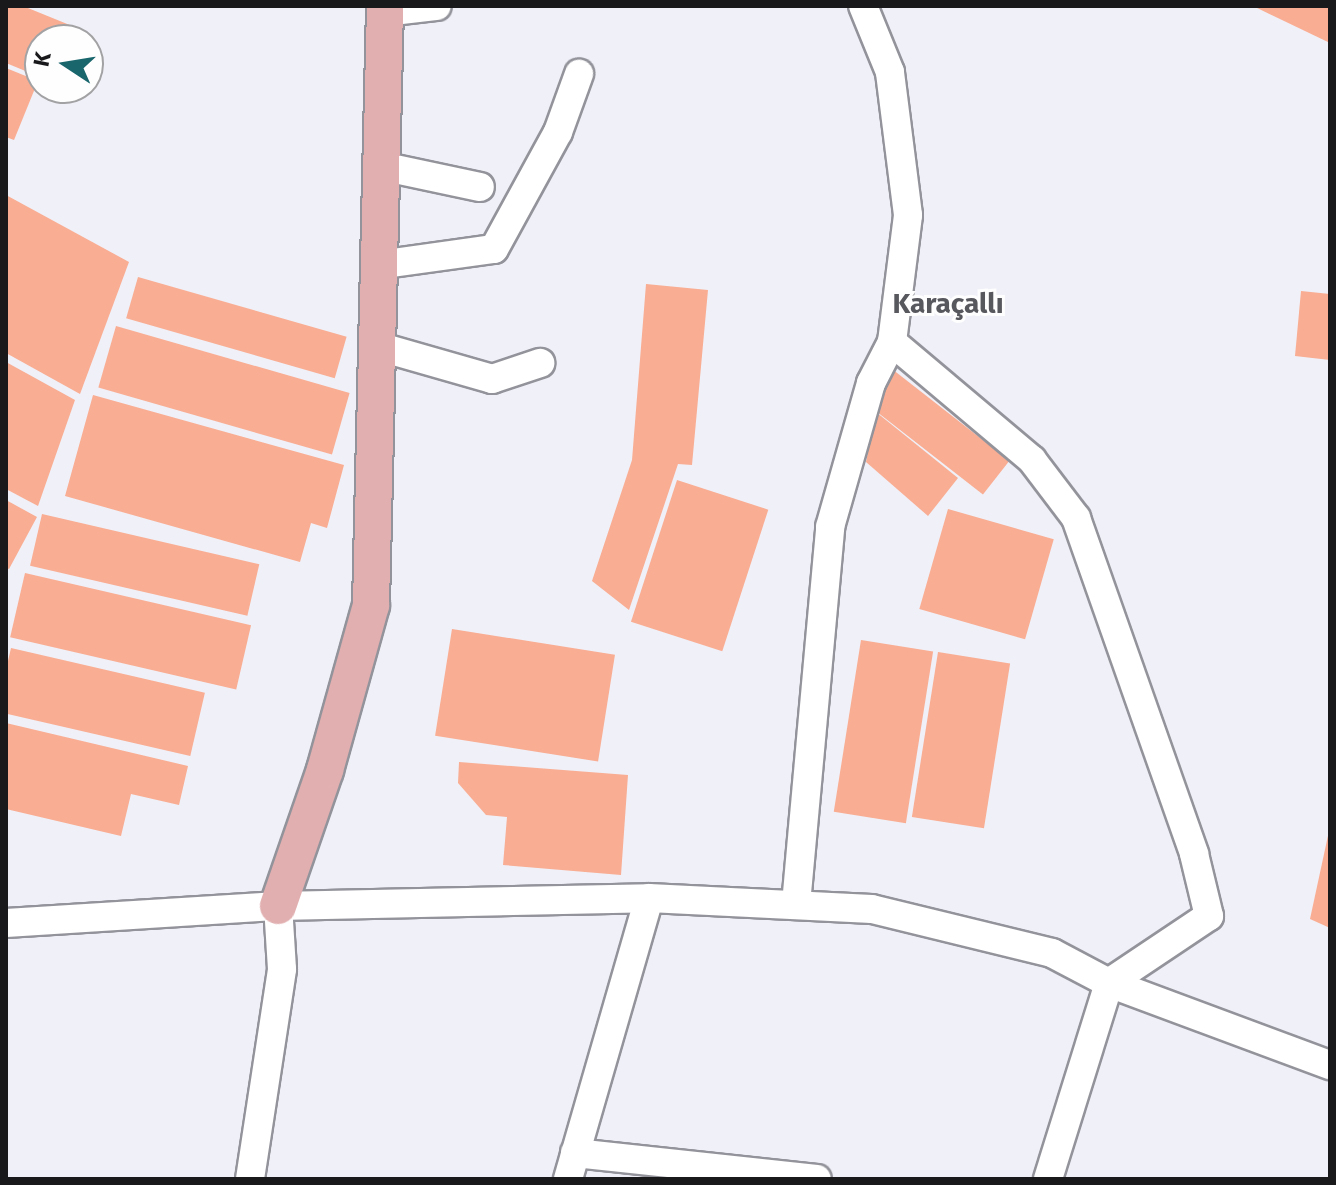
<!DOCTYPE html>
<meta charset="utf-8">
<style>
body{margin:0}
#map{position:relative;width:1336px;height:1185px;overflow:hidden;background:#f0f0f8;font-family:"Fira Sans",sans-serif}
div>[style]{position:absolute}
.building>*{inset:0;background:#f9ad92;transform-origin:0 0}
.roads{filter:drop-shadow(2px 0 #93939b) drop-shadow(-2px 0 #93939b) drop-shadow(0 2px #93939b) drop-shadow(0 -2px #93939b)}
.minor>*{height:28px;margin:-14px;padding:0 14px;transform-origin:14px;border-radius:14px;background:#fff}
.major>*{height:36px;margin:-18px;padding:0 18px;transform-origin:18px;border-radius:18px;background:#e1afb0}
span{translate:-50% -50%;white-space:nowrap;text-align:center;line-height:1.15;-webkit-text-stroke:6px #fefefe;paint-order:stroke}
.quarter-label{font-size:28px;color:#57575e;font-weight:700}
.frame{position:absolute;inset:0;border:8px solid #19191c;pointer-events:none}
.north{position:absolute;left:24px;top:24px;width:80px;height:80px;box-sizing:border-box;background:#fefefe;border:2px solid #a2a2a4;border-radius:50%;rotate:282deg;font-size:22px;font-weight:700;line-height:32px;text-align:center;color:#19191c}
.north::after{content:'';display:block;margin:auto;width:28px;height:36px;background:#19666d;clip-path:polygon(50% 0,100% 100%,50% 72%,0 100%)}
</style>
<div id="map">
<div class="building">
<i style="clip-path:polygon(6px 6px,23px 6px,82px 30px,78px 40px,40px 40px,40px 77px,6px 63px)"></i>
<i style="clip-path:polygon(1253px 6px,1330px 6px,1330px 43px)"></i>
<i style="clip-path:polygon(6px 68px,38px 81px,14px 140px,6px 137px)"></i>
<i style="clip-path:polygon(6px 195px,129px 262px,80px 394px,6px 353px)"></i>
<i style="left:138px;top:277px;width:217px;height:43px;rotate:16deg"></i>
<i style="clip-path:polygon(646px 284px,708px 290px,692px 465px,678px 464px,629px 610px,592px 581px,632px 460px)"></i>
<i style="clip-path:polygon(1301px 291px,1330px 294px,1330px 360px,1295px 356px)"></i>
<i style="left:116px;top:326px;width:243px;height:64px;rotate:16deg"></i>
<i style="clip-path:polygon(6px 362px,75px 400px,38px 506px,6px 489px)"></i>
<i style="left:892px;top:369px;width:149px;height:43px;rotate:38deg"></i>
<i style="clip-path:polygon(93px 395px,344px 465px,327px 528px,311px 523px,300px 562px,65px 496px)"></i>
<i style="clip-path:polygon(876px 412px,958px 478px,928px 516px,866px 462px)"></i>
<i style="left:677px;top:480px;width:96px;height:149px;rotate:18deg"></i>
<i style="clip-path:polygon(6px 500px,37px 517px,9px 569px,6px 568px)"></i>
<i style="left:948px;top:509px;width:110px;height:104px;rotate:16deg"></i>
<i style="left:42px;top:514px;width:223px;height:53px;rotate:13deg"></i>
<i style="left:25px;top:573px;width:232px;height:66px;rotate:13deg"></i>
<i style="left:452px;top:629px;width:165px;height:108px;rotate:9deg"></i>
<i style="left:861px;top:640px;width:73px;height:174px;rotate:9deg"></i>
<i style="left:11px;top:648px;width:199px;height:65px;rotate:13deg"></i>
<i style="left:938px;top:652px;width:73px;height:167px;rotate:9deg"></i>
<i style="clip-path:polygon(6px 723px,188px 766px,179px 805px,131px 794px,121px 836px,6px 809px)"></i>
<i style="clip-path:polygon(459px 762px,628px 775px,621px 875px,503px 865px,507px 817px,486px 815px,458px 783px)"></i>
<i style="clip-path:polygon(1329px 831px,1330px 832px,1330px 928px,1310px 919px)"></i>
</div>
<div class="roads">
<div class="minor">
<i style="left:385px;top:12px;width:52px;rotate:-6.6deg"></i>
<i style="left:381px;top:166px;width:101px;rotate:12deg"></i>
<i style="left:378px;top:265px;width:117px;rotate:-7.9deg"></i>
<i style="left:494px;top:249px;width:133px;rotate:-61.3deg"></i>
<i style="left:558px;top:132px;width:62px;rotate:-70.1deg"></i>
<i style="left:892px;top:342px;width:183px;rotate:40.1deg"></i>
<i style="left:1032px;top:460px;width:73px;rotate:52.8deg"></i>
<i style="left:1076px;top:518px;width:356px;rotate:70.6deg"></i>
<i style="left:1194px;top:854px;width:64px;rotate:76.4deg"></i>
<i style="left:1209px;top:916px;width:120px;rotate:146.2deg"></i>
<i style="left:1109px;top:983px;width:205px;rotate:107.3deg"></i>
<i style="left:377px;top:346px;width:120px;rotate:16deg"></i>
<i style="left:492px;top:379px;width:51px;rotate:-18.4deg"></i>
<i style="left:796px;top:904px;width:379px;rotate:-84.8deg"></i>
<i style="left:830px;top:527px;width:150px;rotate:-74.1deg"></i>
<i style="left:871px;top:383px;width:46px;rotate:-62.9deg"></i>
<i style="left:892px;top:342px;width:128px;rotate:-82.8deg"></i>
<i style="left:908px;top:215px;width:144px;rotate:-97.2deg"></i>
<i style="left:890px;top:72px;width:71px;rotate:-112.2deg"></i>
<i style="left:6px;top:923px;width:273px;rotate:-3.6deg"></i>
<i style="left:278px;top:906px;width:371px;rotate:-1.2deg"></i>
<i style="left:649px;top:898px;width:223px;rotate:2.8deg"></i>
<i style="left:872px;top:909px;width:185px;rotate:13.7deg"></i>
<i style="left:1052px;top:953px;width:64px;rotate:27.8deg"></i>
<i style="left:1109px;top:983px;width:236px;rotate:20.4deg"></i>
<i style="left:575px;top:1153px;width:243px;rotate:6.1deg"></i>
<i style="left:250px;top:1179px;width:212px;rotate:-81.3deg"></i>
<i style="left:282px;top:969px;width:63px;rotate:-93.6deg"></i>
<i style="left:568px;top:1179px;width:292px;rotate:-73.9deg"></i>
</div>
<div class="major">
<i style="left:278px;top:906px;width:144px;rotate:-70.9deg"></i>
<i style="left:325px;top:770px;width:171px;rotate:-74.4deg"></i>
<i style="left:371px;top:605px;width:599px;rotate:-88.66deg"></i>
</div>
</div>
<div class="quarter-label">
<span style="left:948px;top:304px">Karaçallı</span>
</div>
<div class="frame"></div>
<div class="north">K</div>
</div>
